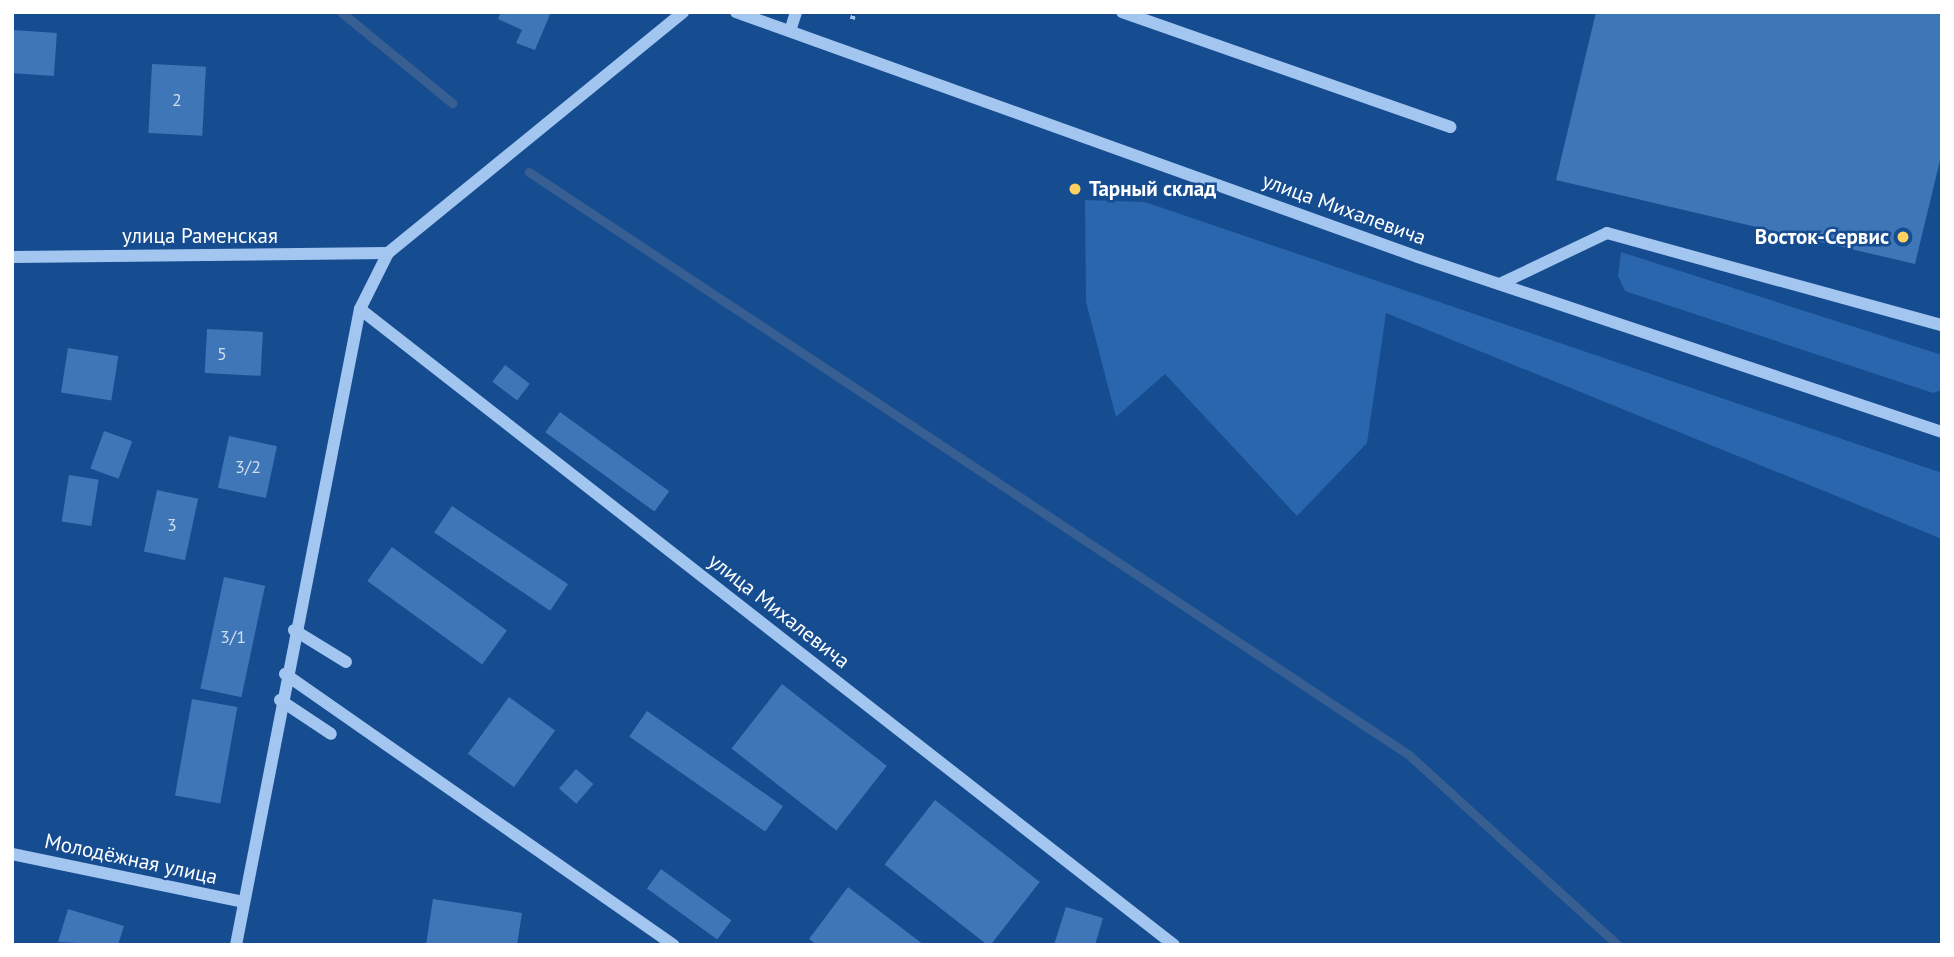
<!DOCTYPE html>
<meta charset="utf-8">
<style>
body{margin:0}
#map{position:relative;width:1954px;height:957px;overflow:hidden;background:#164c90;font-family:"PT Sans",sans-serif}
div>[style]{position:absolute}
.green>*{inset:0;background:#2966ae}
.stream>*{height:9px;margin:-4.5px;padding:0 4.5px;transform-origin:4.5px;border-radius:4.5px;background:#385f91}
.building>*{inset:0;background:#3f76b8;transform-origin:0 0}
.path>*{height:4.5px;margin-top:-2.25px;transform-origin:0;background:repeating-linear-gradient(90deg,#a3c6f0 0 3.5px,transparent 0 8.5px)}
.minor>*{height:12px;margin:-6px;padding:0 6px;transform-origin:6px;border-radius:6px;background:#a3c6f0}
.dots>*{width:19px;height:19px;translate:-50% -50%;box-sizing:border-box;border:4px solid #164c90;border-radius:50%}
span{translate:-50% -50%;white-space:nowrap;text-align:center;line-height:1.15;-webkit-text-stroke:5px #164c90;paint-order:stroke}
.number-label{font-size:18px;color:#cfdded}
.number-label span{-webkit-text-stroke-width:0}
.poi-label{font-size:21px;color:#fff;font-weight:700}
.left{translate:0 -50%;text-align:left}
.right{translate:-100% -50%;text-align:right}
.street-label{font-size:21px;color:#fff}
.frame{position:absolute;inset:0;border:14px solid #fff;pointer-events:none}
</style>
<div id="map">
<div class="green">
<i style="clip-path:polygon(1085px 200px,1145px 202px,1942px 473px,1942px 539px,1386px 313px,1367px 443px,1297px 516px,1165px 374px,1116px 417px,1086px 302px)"></i>
<i style="clip-path:polygon(1621px 252px,1942px 355px,1942px 390px,1933px 393px,1625px 291px,1618px 276px)"></i>
</div>
<div class="stream">
<i style="left:341px;top:12px;width:144px;rotate:39.3deg"></i>
<i style="left:529px;top:172px;width:1056px;rotate:33.52deg"></i>
<i style="left:1409px;top:755px;width:282px;rotate:42.3deg"></i>
</div>
<div class="building">
<i style="clip-path:polygon(501px 12px,551px 12px,535px 50px,516px 43px,522px 30px,498px 19px)"></i>
<i style="clip-path:polygon(1596px 12px,1942px 12px,1942px 152px,1915px 264px,1556px 180px)"></i>
<i style="left:13px;top:30px;width:44px;height:43px;rotate:4deg"></i>
<i style="left:152px;top:64px;width:54px;height:69px;rotate:3deg"></i>
<i style="left:207px;top:329px;width:56px;height:44px;rotate:3deg"></i>
<i style="left:68px;top:348px;width:51px;height:45px;rotate:9deg"></i>
<i style="left:505px;top:365px;width:31px;height:21px;rotate:37deg"></i>
<i style="left:560px;top:412px;width:135px;height:25px;rotate:36deg"></i>
<i style="left:104px;top:431px;width:30px;height:40px;rotate:20deg"></i>
<i style="left:229px;top:436px;width:49px;height:53px;rotate:12deg"></i>
<i style="left:69px;top:475px;width:30px;height:47px;rotate:9deg"></i>
<i style="left:157px;top:490px;width:42px;height:63px;rotate:12deg"></i>
<i style="left:452px;top:506px;width:140px;height:32px;rotate:34deg"></i>
<i style="left:392px;top:547px;width:142px;height:42px;rotate:36deg"></i>
<i style="left:224px;top:577px;width:42px;height:114px;rotate:12deg"></i>
<i style="left:782px;top:684px;width:133px;height:82px;rotate:38deg"></i>
<i style="left:509px;top:697px;width:57px;height:70px;rotate:36deg"></i>
<i style="left:192px;top:699px;width:46px;height:98px;rotate:10deg"></i>
<i style="left:647px;top:711px;width:166px;height:31px;rotate:35deg"></i>
<i style="left:576px;top:769px;width:23px;height:26px;rotate:41deg"></i>
<i style="left:935px;top:800px;width:133px;height:82px;rotate:38deg"></i>
<i style="left:661px;top:869px;width:87px;height:24px;rotate:36deg"></i>
<i style="clip-path:polygon(848px 887px,924px 945px,817px 945px,809px 939px)"></i>
<i style="clip-path:polygon(433px 899px,522px 913px,517px 945px,426px 945px)"></i>
<i style="clip-path:polygon(1066px 907px,1103px 918px,1095px 945px,1054px 945px)"></i>
<i style="clip-path:polygon(68px 909px,124px 926px,118px 945px,58px 942px)"></i>
</div>
<div class="path">
<i style="left:852px;top:19px;width:7px;rotate:-74deg"></i>
</div>
<div class="minor">
<i style="left:736px;top:12px;width:725px;rotate:19.76deg"></i>
<i style="left:1418px;top:257px;width:552px;rotate:18.47deg"></i>
<i style="left:1122px;top:12px;width:348px;rotate:19.3deg"></i>
<i style="left:790px;top:31px;width:20px;rotate:-72deg"></i>
<i style="left:12px;top:257px;width:376px;rotate:-0.6deg"></i>
<i style="left:1502px;top:283px;width:116px;rotate:-25.5deg"></i>
<i style="left:1607px;top:233px;width:347px;rotate:15.4deg"></i>
<i style="left:360px;top:309px;width:1033px;rotate:38deg"></i>
<i style="left:294px;top:630px;width:61px;rotate:31.6deg"></i>
<i style="left:285px;top:674px;width:474px;rotate:34.9deg"></i>
<i style="left:280px;top:700px;width:61px;rotate:33.7deg"></i>
<i style="left:12px;top:854px;width:236px;rotate:11.7deg"></i>
<i style="left:236px;top:945px;width:648px;rotate:-78.97deg"></i>
<i style="left:360px;top:309px;width:63px;rotate:-63.4deg"></i>
<i style="left:388px;top:253px;width:381px;rotate:-39.2deg"></i>
</div>
<div class="dots">
<i style="left:1075px;top:189px;background:#ffd162"></i>
<i style="left:1903px;top:237px;background:#ffd162"></i>
</div>
<div class="number-label">
<span style="left:177px;top:100px">2</span>
<span style="left:222px;top:354px">5</span>
<span style="left:248px;top:467px">3/2</span>
<span style="left:172px;top:525px">3</span>
<span style="left:233px;top:637px">3/1</span>
</div>
<div class="poi-label">
<span class="left" style="left:1089px;top:189px">Тарный склад</span>
<span class="right" style="left:1889px;top:237px">Восток-Сервис</span>
</div>
<div class="street-label">
<span style="left:1344px;top:209px;rotate:20deg">улица Михалевича</span>
<span style="left:200px;top:236px">улица Раменская</span>
<span style="left:779px;top:611px;rotate:38deg">улица Михалевича</span>
<span style="left:131px;top:859px;rotate:12deg">Молодёжная улица</span>
</div>
<div class="frame"></div>
</div>
